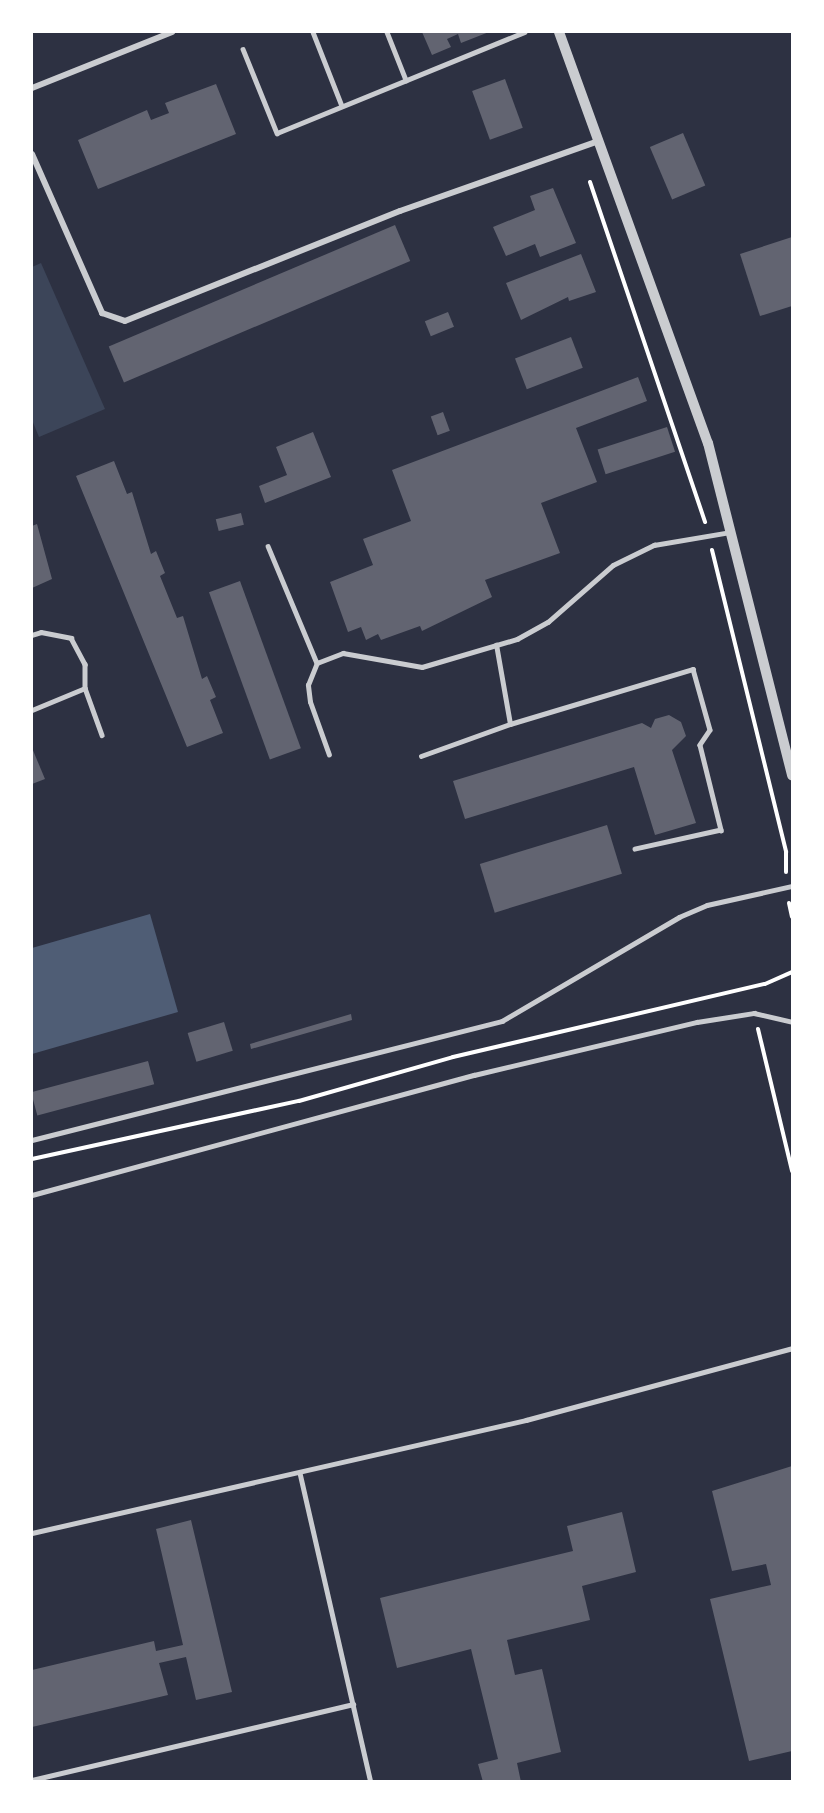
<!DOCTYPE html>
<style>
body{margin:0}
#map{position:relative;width:824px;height:1813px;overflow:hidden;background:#2d3142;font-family:Arial,sans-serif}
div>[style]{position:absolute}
.green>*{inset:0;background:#3c4559}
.water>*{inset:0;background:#4f5d75}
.building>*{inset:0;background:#626471;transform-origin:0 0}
.path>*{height:4px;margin:-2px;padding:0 2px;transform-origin:2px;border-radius:2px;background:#fff}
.service>*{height:4.5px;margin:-2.25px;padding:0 2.25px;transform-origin:2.25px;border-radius:2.25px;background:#caccd0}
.minor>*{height:6px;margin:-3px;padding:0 3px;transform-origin:3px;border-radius:3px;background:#caccd0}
.tertiary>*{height:10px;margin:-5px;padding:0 5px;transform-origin:5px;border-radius:5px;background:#caccd0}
span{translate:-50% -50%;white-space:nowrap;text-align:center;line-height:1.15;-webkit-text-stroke:5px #fff;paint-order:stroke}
.frame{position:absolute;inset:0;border:33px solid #fff;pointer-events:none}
</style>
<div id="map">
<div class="green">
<i style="clip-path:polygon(41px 263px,105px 409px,39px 437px,32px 420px,32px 267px)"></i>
</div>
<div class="water">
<i style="clip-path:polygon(150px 914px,178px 1012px,32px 1054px,32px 948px)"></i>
</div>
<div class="building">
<i style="clip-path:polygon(422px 32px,489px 32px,461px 43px,458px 34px,447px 39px,451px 47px,432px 55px)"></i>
<i style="left:505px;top:79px;width:52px;height:35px;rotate:70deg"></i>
<i style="clip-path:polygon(216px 84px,236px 134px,98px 189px,78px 140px,147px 110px,151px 120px,169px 113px,165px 103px)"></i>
<i style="left:683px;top:133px;width:57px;height:36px;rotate:67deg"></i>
<i style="clip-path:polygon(553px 188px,576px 243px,540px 257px,535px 244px,506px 256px,493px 227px,535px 210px,530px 196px)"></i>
<i style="left:395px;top:225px;width:39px;height:311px;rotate:67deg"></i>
<i style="clip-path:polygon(792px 237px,792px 306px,760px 316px,740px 254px)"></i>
<i style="clip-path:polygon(581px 254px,596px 292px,569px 301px,568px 297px,521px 320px,506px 283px)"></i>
<i style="left:448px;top:312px;width:16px;height:25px;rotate:68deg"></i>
<i style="left:571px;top:337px;width:33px;height:60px;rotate:69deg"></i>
<i style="clip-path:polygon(638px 377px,647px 401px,576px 428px,597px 482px,541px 503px,560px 553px,485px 580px,492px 597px,422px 631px,420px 626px,381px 640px,378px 634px,366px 640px,361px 627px,348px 632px,330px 582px,373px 565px,363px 539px,411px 521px,392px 470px)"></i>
<i style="left:443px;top:412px;width:20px;height:13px;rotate:70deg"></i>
<i style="left:667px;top:427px;width:26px;height:73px;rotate:72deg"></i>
<i style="clip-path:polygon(313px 432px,331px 477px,265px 503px,259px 486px,287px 475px,276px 447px)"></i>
<i style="clip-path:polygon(114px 461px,127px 494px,132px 492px,151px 554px,156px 551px,165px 573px,160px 576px,177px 618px,183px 616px,202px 679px,207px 676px,216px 697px,210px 700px,223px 733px,187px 747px,76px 476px)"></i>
<i style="left:241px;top:513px;width:12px;height:26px;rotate:76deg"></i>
<i style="clip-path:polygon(37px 524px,52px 579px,32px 588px,32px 526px)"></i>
<i style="left:240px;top:581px;width:178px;height:33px;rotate:70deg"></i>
<i style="clip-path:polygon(669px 715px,681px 722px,686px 736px,672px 750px,696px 823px,655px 835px,634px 767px,465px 819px,453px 781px,642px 723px,651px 728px,655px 719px)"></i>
<i style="clip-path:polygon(32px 748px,45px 779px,32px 784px)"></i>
<i style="left:607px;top:825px;width:51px;height:133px;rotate:73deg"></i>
<i style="clip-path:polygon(351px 1014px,352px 1020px,251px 1049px,250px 1044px)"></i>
<i style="left:224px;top:1022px;width:30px;height:38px;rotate:73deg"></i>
<i style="left:148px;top:1061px;width:24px;height:121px;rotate:75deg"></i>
<i style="clip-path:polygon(792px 1466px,792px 1751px,749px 1761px,710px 1599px,771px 1585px,766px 1564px,732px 1571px,712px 1491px)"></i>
<i style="clip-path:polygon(622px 1512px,636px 1572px,582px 1586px,590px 1620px,507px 1640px,515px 1675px,542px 1669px,561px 1752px,517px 1763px,521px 1782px,483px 1782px,478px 1764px,498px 1759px,471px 1649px,397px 1668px,380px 1598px,573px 1551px,567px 1526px)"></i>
<i style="clip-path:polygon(191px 1520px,232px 1692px,196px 1700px,186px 1657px,159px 1663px,168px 1695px,32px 1727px,32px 1670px,154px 1641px,156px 1651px,183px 1645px,156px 1529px)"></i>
</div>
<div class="path">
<i style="left:590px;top:182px;width:359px;rotate:71.3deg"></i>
<i style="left:712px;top:550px;width:311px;rotate:76.2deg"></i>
<i style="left:786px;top:852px;width:20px;rotate:90deg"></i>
<i style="left:789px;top:903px;width:14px;rotate:78deg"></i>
<i style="left:758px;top:1029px;width:146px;rotate:76.5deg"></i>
<i style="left:32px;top:1159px;width:273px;rotate:-12.3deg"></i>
<i style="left:299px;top:1101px;width:160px;rotate:-15.9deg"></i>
<i style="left:453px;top:1057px;width:320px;rotate:-13.2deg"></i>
<i style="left:765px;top:984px;width:30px;rotate:-24deg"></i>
</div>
<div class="service">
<i style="left:313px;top:32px;width:79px;rotate:68.6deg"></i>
<i style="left:387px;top:32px;width:52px;rotate:68.4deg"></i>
<i style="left:243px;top:49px;width:91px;rotate:68deg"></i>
<i style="left:277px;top:133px;width:267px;rotate:-22.2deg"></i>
<i style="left:268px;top:546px;width:127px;rotate:67.3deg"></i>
<i style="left:32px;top:635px;width:9px;rotate:-18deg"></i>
<i style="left:41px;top:632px;width:31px;rotate:11deg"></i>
<i style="left:71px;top:638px;width:30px;rotate:62deg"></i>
<i style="left:85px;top:664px;width:24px;rotate:90deg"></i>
<i style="left:85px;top:688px;width:50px;rotate:70.1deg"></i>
<i style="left:32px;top:710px;width:57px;rotate:-22.5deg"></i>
<i style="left:510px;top:724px;width:191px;rotate:-16.7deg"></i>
<i style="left:693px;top:669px;width:63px;rotate:74.4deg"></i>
<i style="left:710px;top:730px;width:18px;rotate:124deg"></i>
<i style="left:700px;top:745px;width:88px;rotate:76.1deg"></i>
<i style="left:721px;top:830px;width:88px;rotate:167.5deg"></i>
<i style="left:329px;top:755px;width:56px;rotate:-109.7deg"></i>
<i style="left:310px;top:702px;width:17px;rotate:-97deg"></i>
<i style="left:308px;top:685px;width:24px;rotate:-68deg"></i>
<i style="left:317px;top:663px;width:28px;rotate:-21deg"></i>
<i style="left:343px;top:653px;width:80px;rotate:10deg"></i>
<i style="left:422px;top:667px;width:99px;rotate:-16.4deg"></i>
<i style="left:517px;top:639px;width:35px;rotate:-29deg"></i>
<i style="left:548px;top:622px;width:86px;rotate:-41.2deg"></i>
<i style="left:613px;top:565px;width:46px;rotate:-26deg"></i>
<i style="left:654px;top:545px;width:78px;rotate:-9.6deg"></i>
<i style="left:421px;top:756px;width:95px;rotate:-19.8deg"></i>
<i style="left:510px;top:724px;width:80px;rotate:-100deg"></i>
<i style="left:32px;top:1140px;width:485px;rotate:-14.2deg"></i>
<i style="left:502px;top:1021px;width:205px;rotate:-30.4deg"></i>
<i style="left:679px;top:917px;width:30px;rotate:-23deg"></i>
<i style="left:707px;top:905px;width:87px;rotate:-12.6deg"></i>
<i style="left:32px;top:1195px;width:458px;rotate:-15.2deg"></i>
<i style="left:474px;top:1075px;width:229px;rotate:-13.4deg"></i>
<i style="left:697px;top:1022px;width:58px;rotate:-9deg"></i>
<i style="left:754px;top:1013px;width:39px;rotate:13deg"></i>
<i style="left:300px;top:1473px;width:317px;rotate:77.1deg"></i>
<i style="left:32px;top:1533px;width:507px;rotate:-12.88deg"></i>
<i style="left:526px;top:1420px;width:276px;rotate:-15.1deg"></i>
<i style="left:32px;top:1780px;width:330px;rotate:-13.3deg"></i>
</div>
<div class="minor">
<i style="left:32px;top:88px;width:151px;rotate:-21.8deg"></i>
<i style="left:32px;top:154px;width:174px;rotate:66.2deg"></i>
<i style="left:102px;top:313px;width:24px;rotate:19deg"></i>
<i style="left:125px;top:321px;width:296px;rotate:-21.8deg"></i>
<i style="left:400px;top:211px;width:211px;rotate:-19.4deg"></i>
</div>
<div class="tertiary">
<i style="left:559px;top:32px;width:437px;rotate:70.1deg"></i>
<i style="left:708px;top:443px;width:343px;rotate:75.8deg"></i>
</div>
<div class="frame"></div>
</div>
